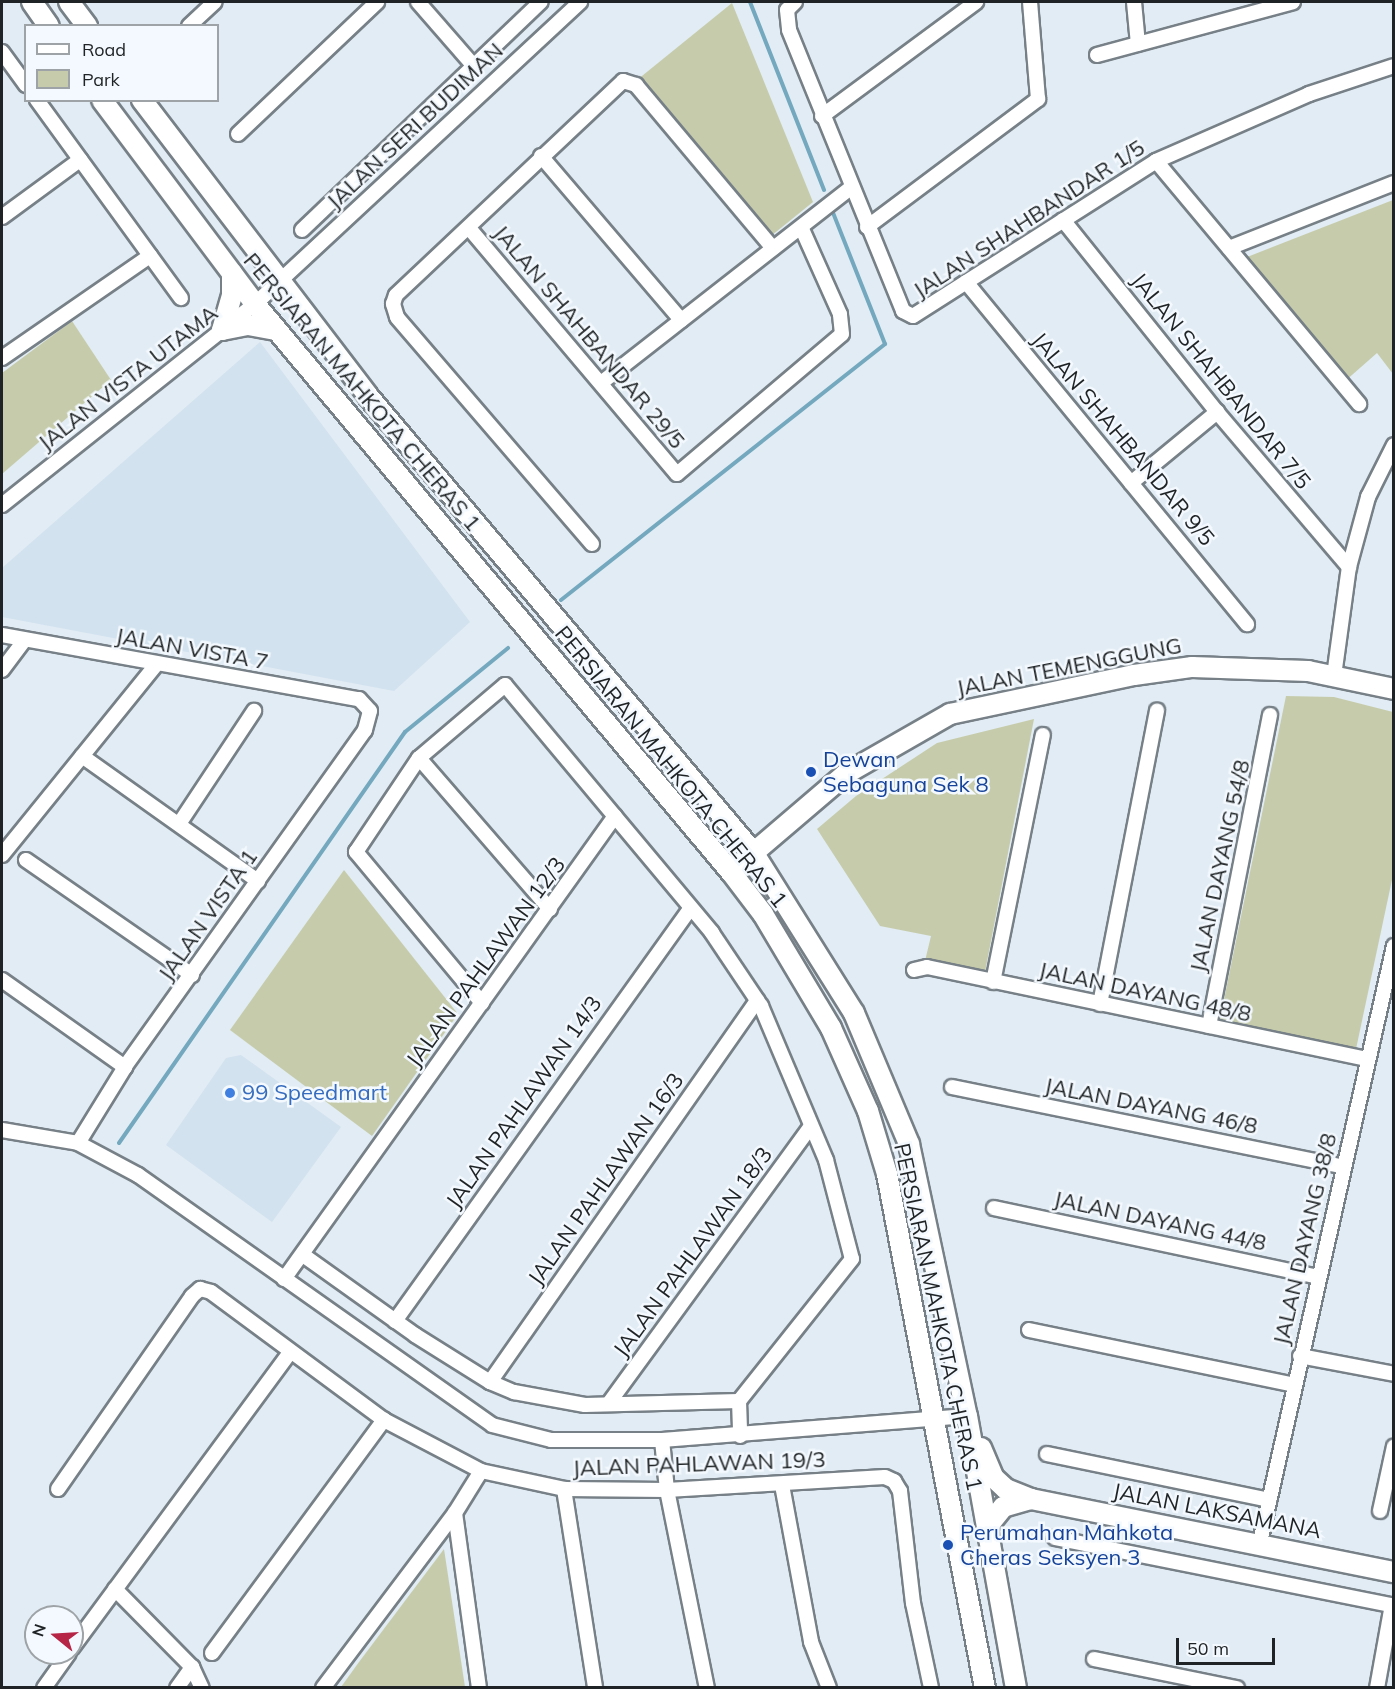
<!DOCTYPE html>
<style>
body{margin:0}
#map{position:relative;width:1395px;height:1689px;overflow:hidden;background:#e2ecf4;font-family:Mulish,sans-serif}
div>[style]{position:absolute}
.built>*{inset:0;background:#d2e2ef}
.green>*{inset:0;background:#c6ccab}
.stream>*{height:4px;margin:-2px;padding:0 2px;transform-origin:2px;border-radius:2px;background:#74a8be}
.roads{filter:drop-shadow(2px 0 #778087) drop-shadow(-2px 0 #778087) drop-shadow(0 2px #778087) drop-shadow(0 -2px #778087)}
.street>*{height:14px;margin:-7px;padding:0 7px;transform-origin:7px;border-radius:7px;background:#fff}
.secondary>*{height:20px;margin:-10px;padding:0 10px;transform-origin:10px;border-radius:10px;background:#fff}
.dots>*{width:16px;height:16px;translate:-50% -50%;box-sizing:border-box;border:3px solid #f3f9fe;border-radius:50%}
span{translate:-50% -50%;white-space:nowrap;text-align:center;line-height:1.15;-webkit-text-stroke:5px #f3f9fe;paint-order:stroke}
.street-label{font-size:22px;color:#1f2325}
.transit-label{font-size:22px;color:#164399}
.left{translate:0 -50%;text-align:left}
.shop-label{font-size:22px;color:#366cbe}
.frame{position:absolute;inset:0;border:3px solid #1f2325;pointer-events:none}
.legend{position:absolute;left:24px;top:24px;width:195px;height:78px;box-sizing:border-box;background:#f3f9fe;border:2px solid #9ea3a7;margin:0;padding:8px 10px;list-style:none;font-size:18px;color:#1f2325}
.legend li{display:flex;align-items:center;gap:12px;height:30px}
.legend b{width:30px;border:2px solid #9ea3a7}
.north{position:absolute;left:24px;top:1605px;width:60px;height:60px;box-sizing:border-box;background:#f3f9fe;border:2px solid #9ea3a7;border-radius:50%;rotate:288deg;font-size:16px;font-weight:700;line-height:24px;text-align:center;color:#1f2325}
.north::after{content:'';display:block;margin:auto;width:21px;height:27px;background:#b62546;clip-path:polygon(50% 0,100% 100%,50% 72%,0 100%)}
.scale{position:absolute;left:1176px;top:1638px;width:99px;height:27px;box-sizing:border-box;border:3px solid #1f2325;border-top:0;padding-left:8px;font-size:18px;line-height:21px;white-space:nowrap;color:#1f2325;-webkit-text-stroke:4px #f3f9fe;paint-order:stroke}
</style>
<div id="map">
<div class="built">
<i style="clip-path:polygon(260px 342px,470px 622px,394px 691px,2px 617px,2px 568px)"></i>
<i style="clip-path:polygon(241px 1055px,341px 1127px,272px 1222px,166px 1145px,226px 1058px)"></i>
</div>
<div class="green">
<i style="clip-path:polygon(732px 3px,813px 202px,771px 236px,637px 80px)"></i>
<i style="clip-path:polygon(1393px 200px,1393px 374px,1377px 353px,1344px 382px,1242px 259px)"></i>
<i style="clip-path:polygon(72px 321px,111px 380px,2px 474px,2px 373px)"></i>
<i style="clip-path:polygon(1286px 696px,1334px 697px,1393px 712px,1393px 875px,1356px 1049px,1220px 1019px)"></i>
<i style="clip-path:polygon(1034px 719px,985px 972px,925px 961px,931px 936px,880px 926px,817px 829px,856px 796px,937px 743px)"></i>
<i style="clip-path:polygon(344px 870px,458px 1014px,372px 1136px,230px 1030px)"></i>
<i style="clip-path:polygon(444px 1549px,465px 1687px,341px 1687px,359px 1662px)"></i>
</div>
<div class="stream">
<i style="left:750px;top:2px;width:202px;rotate:68.5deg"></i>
<i style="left:561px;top:600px;width:413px;rotate:-38.3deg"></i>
<i style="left:885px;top:344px;width:144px;rotate:-111.6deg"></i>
<i style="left:119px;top:1143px;width:501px;rotate:-55.17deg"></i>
<i style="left:405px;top:732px;width:133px;rotate:-39.2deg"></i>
</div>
<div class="roads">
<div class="street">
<i style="left:418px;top:2px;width:82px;rotate:48.9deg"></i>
<i style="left:795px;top:2px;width:11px;rotate:135deg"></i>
<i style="left:787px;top:10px;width:20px;rotate:84deg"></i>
<i style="left:789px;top:30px;width:303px;rotate:67.9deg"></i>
<i style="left:903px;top:311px;width:11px;rotate:27deg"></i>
<i style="left:913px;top:316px;width:288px;rotate:-32.5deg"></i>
<i style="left:1156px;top:161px;width:167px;rotate:-23.6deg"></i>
<i style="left:1309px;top:94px;width:89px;rotate:-18.2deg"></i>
<i style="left:1134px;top:2px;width:42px;rotate:84.6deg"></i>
<i style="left:189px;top:26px;width:35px;rotate:-43deg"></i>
<i style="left:2px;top:52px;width:41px;rotate:54deg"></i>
<i style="left:1097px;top:55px;width:203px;rotate:-15.1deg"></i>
<i style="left:37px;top:100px;width:245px;rotate:54deg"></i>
<i style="left:822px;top:116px;width:192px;rotate:-36.5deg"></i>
<i style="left:238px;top:134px;width:192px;rotate:-43.5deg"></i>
<i style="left:541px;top:156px;width:216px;rotate:49.5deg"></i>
<i style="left:1156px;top:161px;width:317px;rotate:50.1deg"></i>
<i style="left:2px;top:217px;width:97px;rotate:-36.2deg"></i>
<i style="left:1063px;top:220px;width:246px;rotate:51.3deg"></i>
<i style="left:1217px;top:412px;width:204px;rotate:49.6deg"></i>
<i style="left:867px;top:227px;width:214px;rotate:-36.8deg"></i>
<i style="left:1038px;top:99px;width:97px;rotate:-94.7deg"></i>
<i style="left:469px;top:228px;width:322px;rotate:49.8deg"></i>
<i style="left:677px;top:474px;width:216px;rotate:-40.3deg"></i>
<i style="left:842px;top:334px;width:20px;rotate:-96deg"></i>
<i style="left:840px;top:314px;width:95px;rotate:-114.1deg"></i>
<i style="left:302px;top:230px;width:330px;rotate:-43.7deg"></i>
<i style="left:1229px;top:248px;width:177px;rotate:-21.5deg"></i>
<i style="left:966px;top:282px;width:443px;rotate:50.6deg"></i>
<i style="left:2px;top:358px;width:180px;rotate:-34.6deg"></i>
<i style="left:601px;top:383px;width:317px;rotate:-38deg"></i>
<i style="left:1131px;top:483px;width:112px;rotate:-39.5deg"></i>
<i style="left:2px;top:505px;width:323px;rotate:-38.5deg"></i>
<i style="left:255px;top:304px;width:444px;rotate:-42.9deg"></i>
<i style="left:592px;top:544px;width:299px;rotate:-130.7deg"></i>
<i style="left:397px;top:317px;width:14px;rotate:-107deg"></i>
<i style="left:393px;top:304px;width:9px;rotate:-72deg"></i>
<i style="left:396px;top:295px;width:312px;rotate:-43.3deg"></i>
<i style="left:623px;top:81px;width:14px;rotate:17deg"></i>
<i style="left:636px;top:85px;width:213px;rotate:50deg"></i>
<i style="left:2px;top:635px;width:363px;rotate:10.2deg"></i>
<i style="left:359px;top:699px;width:16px;rotate:47deg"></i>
<i style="left:370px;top:711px;width:20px;rotate:105deg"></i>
<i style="left:365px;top:730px;width:414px;rotate:125.5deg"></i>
<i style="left:125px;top:1067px;width:89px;rotate:121.7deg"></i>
<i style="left:2px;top:670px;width:38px;rotate:-53deg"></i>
<i style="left:1334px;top:676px;width:110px;rotate:-82.2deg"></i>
<i style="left:1349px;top:567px;width:73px;rotate:-74.8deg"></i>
<i style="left:1368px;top:497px;width:58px;rotate:-63.4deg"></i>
<i style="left:82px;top:756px;width:216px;rotate:35.4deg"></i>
<i style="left:419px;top:758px;width:200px;rotate:49.1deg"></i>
<i style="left:179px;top:824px;width:136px;rotate:-56.4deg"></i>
<i style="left:2px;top:855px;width:245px;rotate:-51deg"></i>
<i style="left:26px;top:860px;width:202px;rotate:34.7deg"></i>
<i style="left:914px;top:970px;width:13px;rotate:-13deg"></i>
<i style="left:927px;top:967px;width:450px;rotate:11.8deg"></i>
<i style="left:2px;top:980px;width:151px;rotate:35.3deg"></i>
<i style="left:993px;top:982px;width:252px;rotate:-78.6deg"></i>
<i style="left:482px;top:1003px;width:197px;rotate:-129.8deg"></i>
<i style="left:356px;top:852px;width:113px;rotate:-56.2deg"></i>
<i style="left:419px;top:758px;width:113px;rotate:-40.3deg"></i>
<i style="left:505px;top:685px;width:323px;rotate:50.1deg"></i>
<i style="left:712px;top:933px;width:88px;rotate:56.1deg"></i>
<i style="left:761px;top:1006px;width:167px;rotate:67.1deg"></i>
<i style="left:826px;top:1160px;width:102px;rotate:75.3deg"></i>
<i style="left:852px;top:1259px;width:181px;rotate:128.5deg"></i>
<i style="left:1100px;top:1004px;width:299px;rotate:-79deg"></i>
<i style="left:1209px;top:1026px;width:317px;rotate:-78.9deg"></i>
<i style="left:952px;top:1087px;width:398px;rotate:11.5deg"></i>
<i style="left:2px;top:1130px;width:77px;rotate:9.7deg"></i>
<i style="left:78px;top:1143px;width:68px;rotate:28.1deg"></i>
<i style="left:138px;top:1175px;width:433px;rotate:35.2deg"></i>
<i style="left:492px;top:1425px;width:61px;rotate:14.3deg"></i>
<i style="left:551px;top:1440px;width:111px"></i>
<i style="left:662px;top:1440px;width:306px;rotate:-4.5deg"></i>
<i style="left:994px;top:1208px;width:331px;rotate:12deg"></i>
<i style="left:303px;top:1255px;width:138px;rotate:35.5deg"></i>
<i style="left:415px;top:1335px;width:89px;rotate:32.1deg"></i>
<i style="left:490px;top:1382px;width:26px;rotate:23deg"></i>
<i style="left:514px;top:1392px;width:72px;rotate:10.4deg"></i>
<i style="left:585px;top:1405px;width:154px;rotate:-1.5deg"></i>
<i style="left:284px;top:1279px;width:569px;rotate:-54.44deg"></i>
<i style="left:395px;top:1321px;width:507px;rotate:-54.4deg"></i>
<i style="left:1029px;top:1330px;width:271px;rotate:11.7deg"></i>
<i style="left:1300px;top:1356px;width:96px;rotate:10.8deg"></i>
<i style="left:490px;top:1382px;width:466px;rotate:-55deg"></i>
<i style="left:739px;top:1401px;width:35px;rotate:88deg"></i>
<i style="left:609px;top:1403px;width:343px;rotate:-53.9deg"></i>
<i style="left:662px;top:1440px;width:50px;rotate:84.3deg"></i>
<i style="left:667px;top:1490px;width:202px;rotate:78.6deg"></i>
<i style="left:1047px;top:1454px;width:227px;rotate:11.7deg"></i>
<i style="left:782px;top:1485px;width:160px;rotate:79.5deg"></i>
<i style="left:811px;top:1642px;width:49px;rotate:68.6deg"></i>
<i style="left:58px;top:1489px;width:235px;rotate:-55.2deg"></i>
<i style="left:192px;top:1296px;width:11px;rotate:-41deg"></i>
<i style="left:200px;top:1289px;width:11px;rotate:15deg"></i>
<i style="left:211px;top:1292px;width:215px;rotate:36.5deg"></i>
<i style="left:384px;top:1420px;width:110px;rotate:27.7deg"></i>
<i style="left:481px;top:1471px;width:85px;rotate:12.2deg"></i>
<i style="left:564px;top:1489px;width:103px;rotate:0.6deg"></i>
<i style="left:667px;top:1490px;width:218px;rotate:-3.4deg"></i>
<i style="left:885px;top:1477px;width:10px;rotate:24deg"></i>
<i style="left:894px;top:1481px;width:12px;rotate:59deg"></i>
<i style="left:900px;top:1491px;width:113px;rotate:83.4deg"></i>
<i style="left:913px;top:1603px;width:87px;rotate:78deg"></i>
<i style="left:564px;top:1489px;width:201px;rotate:81.1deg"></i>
<i style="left:1380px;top:1511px;width:66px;rotate:-77.8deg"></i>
<i style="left:455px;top:1513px;width:177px;rotate:82.2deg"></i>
<i style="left:1055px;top:1538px;width:346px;rotate:11.3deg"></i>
<i style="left:1260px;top:1542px;width:611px;rotate:-77.33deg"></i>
<i style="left:115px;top:1589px;width:110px;rotate:45.4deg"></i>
<i style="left:192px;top:1667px;width:23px;rotate:65deg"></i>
<i style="left:72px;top:1648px;width:368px;rotate:-53.6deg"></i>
<i style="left:212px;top:1653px;width:290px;rotate:-53.6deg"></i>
<i style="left:1094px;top:1659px;width:146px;rotate:11.5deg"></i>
<i style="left:44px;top:1688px;width:43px;rotate:-54.5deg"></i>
<i style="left:177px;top:1688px;width:26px;rotate:-54deg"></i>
<i style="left:323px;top:1688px;width:219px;rotate:-53deg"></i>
<i style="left:455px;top:1513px;width:49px;rotate:-58.2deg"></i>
<i style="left:1377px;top:1688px;width:84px;rotate:-79.8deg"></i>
</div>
<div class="secondary">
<i style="left:32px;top:2px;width:29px;rotate:55deg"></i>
<i style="left:69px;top:2px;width:30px;rotate:53deg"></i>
<i style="left:102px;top:100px;width:255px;rotate:53.1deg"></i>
<i style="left:255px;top:304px;width:741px;rotate:50.04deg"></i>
<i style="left:731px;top:872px;width:53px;rotate:52.7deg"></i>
<i style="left:763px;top:914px;width:133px;rotate:59.2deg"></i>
<i style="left:831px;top:1028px;width:91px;rotate:66deg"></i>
<i style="left:868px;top:1111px;width:66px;rotate:73.2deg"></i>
<i style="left:887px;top:1174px;width:523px;rotate:79.21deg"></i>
<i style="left:142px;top:100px;width:372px;rotate:52.6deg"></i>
<i style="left:368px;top:396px;width:597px;rotate:49.83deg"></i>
<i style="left:753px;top:852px;width:190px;rotate:57.9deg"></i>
<i style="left:854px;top:1013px;width:142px;rotate:67.2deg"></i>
<i style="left:909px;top:1144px;width:278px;rotate:78deg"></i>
<i style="left:967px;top:1416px;width:276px;rotate:79.8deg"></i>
<i style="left:222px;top:330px;width:37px;rotate:-74deg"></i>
<i style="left:232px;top:294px;width:21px;rotate:-90deg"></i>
<i style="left:222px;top:330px;width:26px;rotate:-11deg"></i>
<i style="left:248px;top:325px;width:29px;rotate:10deg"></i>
<i style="left:731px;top:872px;width:153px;rotate:-40.5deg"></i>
<i style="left:847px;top:773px;width:119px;rotate:-29.8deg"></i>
<i style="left:950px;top:714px;width:188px;rotate:-12deg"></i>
<i style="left:1134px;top:675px;width:59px;rotate:-7.9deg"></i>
<i style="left:1192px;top:667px;width:116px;rotate:2deg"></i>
<i style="left:1308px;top:671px;width:88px;rotate:11.8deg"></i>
<i style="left:981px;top:1448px;width:33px;rotate:67deg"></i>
<i style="left:994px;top:1478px;width:16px;rotate:43deg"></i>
<i style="left:1006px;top:1489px;width:27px;rotate:22deg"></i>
<i style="left:1031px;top:1499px;width:370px;rotate:11.4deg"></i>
<i style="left:987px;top:1527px;width:26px;rotate:-51deg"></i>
<i style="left:1003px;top:1507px;width:29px;rotate:-16deg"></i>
</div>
</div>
<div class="dots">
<i style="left:811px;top:772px;background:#1a4fb4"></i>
<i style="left:230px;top:1093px;background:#3f7fe0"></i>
<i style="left:948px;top:1545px;background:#1a4fb4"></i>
</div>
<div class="street-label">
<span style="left:415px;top:126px;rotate:-43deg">JALAN SERI BUDIMAN</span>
<span style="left:1029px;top:219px;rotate:-33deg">JALAN SHAHBANDAR 1/5</span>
<span style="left:589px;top:337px;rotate:50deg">JALAN SHAHBANDAR 29/5</span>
<span style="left:128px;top:378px;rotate:-38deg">JALAN VISTA UTAMA</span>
<span style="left:1221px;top:381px;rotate:51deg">JALAN SHAHBANDAR 7/5</span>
<span style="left:362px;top:392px;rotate:50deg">PERSIARAN MAHKOTA CHERAS 1</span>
<span style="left:1123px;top:439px;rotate:50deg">JALAN SHAHBANDAR 9/5</span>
<span style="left:192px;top:649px;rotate:10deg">JALAN VISTA 7</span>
<span style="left:1069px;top:667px;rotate:-11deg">JALAN TEMENGGUNG</span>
<span style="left:671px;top:767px;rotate:51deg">PERSIARAN MAHKOTA CHERAS 1</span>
<span style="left:1220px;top:866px;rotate:-78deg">JALAN DAYANG 54/8</span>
<span style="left:208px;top:915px;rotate:-55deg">JALAN VISTA 1</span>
<span style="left:486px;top:962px;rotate:-54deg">JALAN PAHLAWAN 12/3</span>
<span style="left:1145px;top:992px;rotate:12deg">JALAN DAYANG 48/8</span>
<span style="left:524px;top:1102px;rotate:-55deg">JALAN PAHLAWAN 14/3</span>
<span style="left:1151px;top:1106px;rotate:11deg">JALAN DAYANG 46/8</span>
<span style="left:606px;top:1179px;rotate:-55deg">JALAN PAHLAWAN 16/3</span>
<span style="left:1160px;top:1221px;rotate:12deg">JALAN DAYANG 44/8</span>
<span style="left:1305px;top:1239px;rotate:-77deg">JALAN DAYANG 38/8</span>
<span style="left:693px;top:1252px;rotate:-54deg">JALAN PAHLAWAN 18/3</span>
<span style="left:938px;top:1317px;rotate:78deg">PERSIARAN MAHKOTA CHERAS 1</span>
<span style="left:699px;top:1464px;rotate:-2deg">JALAN PAHLAWAN 19/3</span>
<span style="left:1217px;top:1511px;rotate:11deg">JALAN LAKSAMANA</span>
</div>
<div class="transit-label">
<span class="left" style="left:823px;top:772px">Dewan<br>Sebaguna Sek 8</span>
<span class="left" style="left:960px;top:1545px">Perumahan Mahkota<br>Cheras Seksyen 3</span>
</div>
<div class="shop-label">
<span class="left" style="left:242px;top:1093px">99 Speedmart</span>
</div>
<div class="frame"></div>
<ul class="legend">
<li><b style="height:8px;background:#fff"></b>Road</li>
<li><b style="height:16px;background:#c6ccab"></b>Park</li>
</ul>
<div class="north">N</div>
<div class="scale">50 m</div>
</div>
